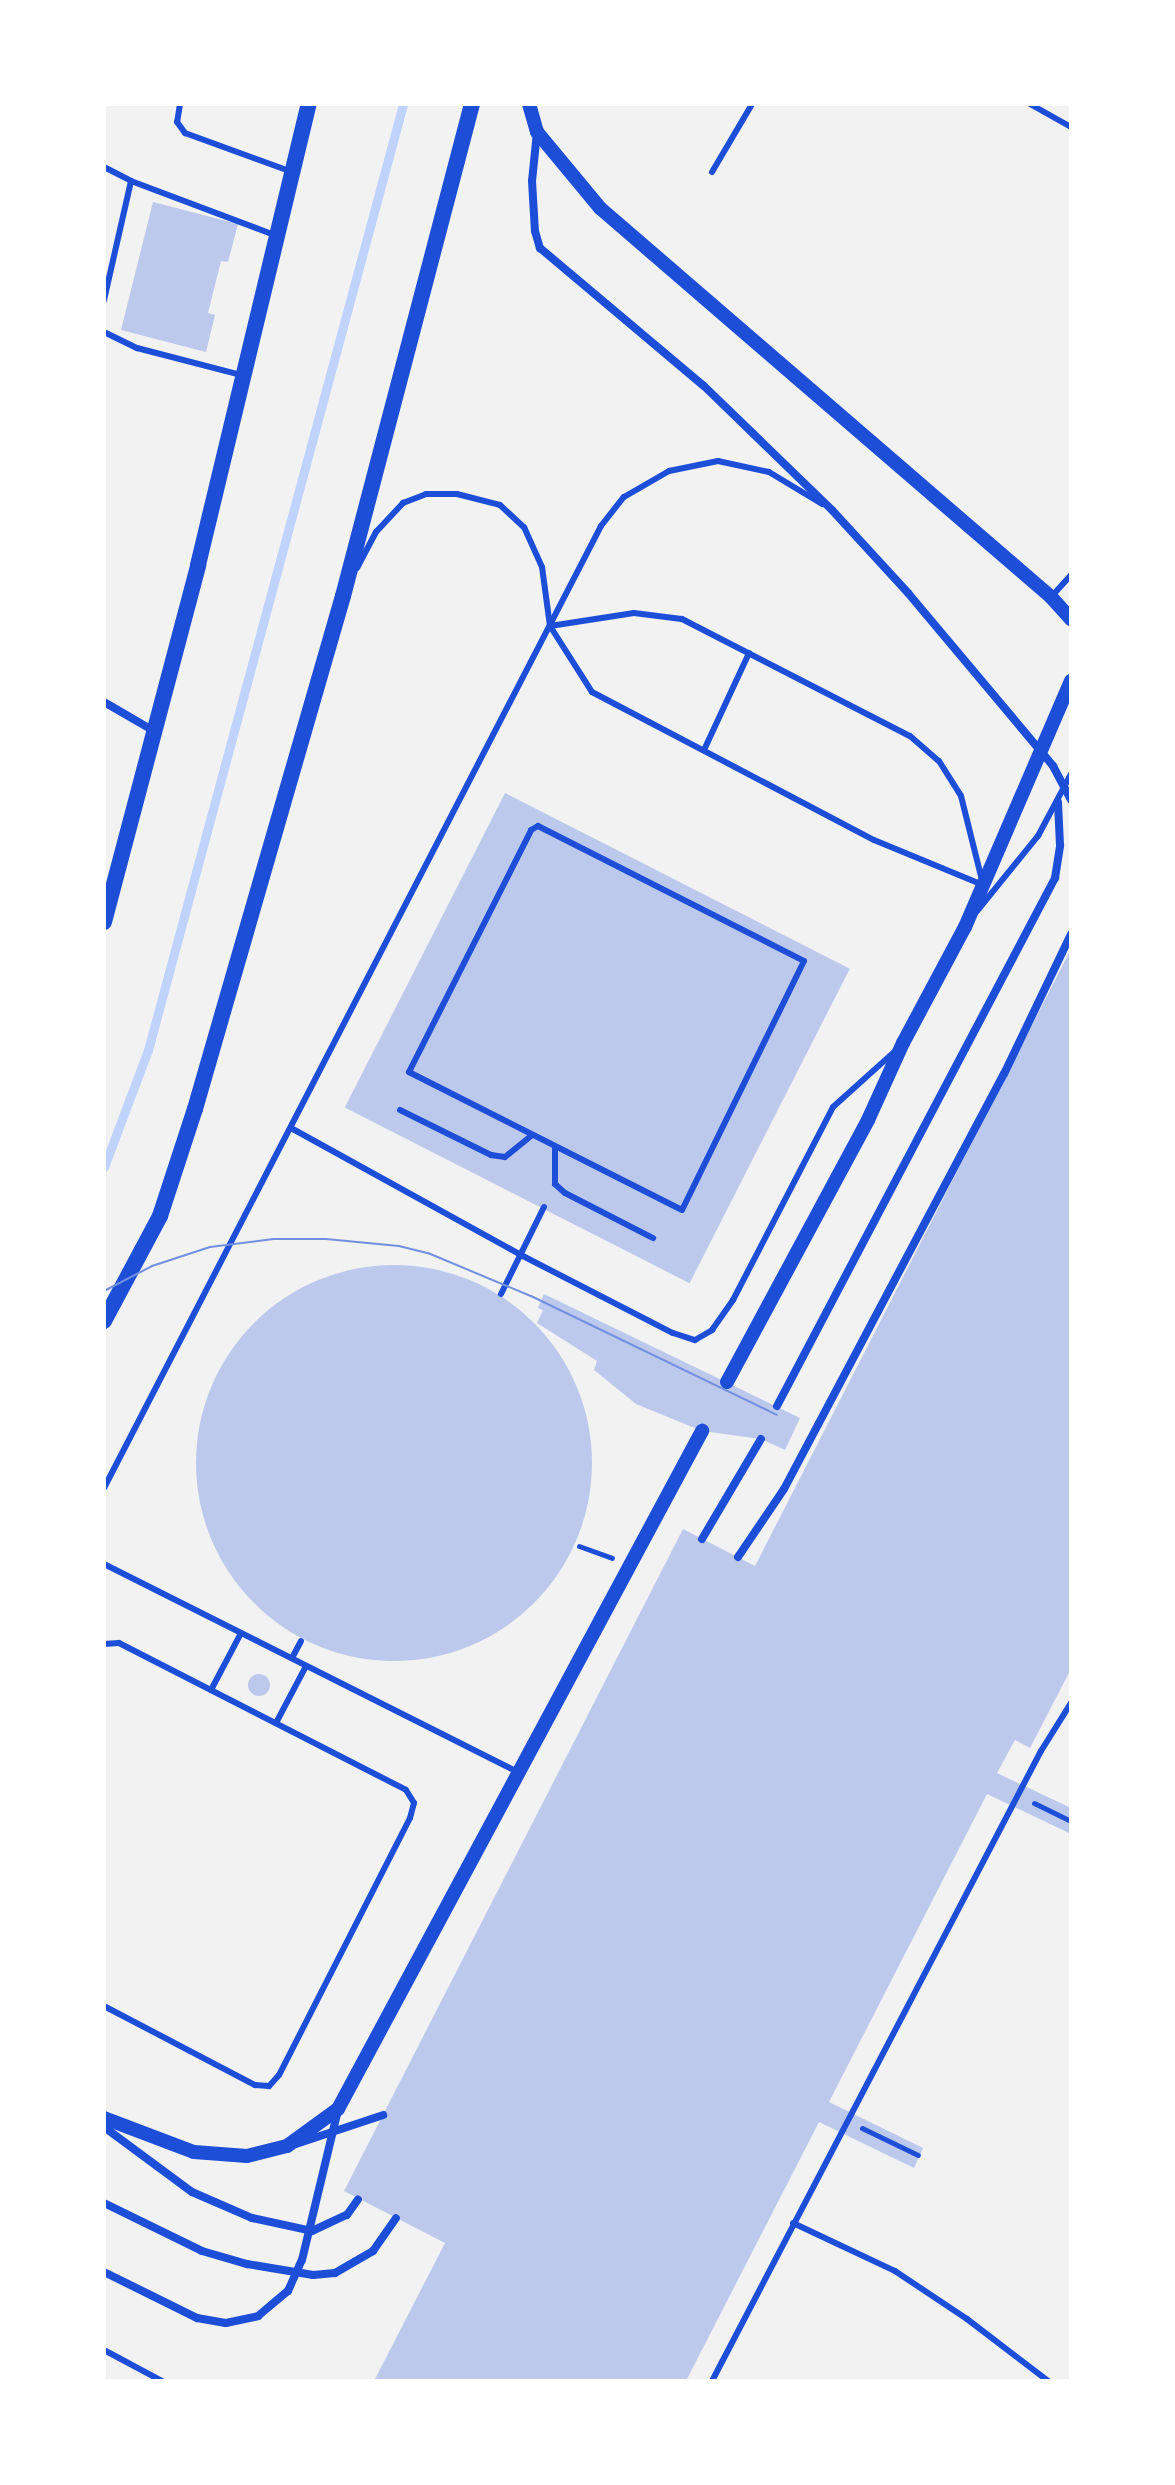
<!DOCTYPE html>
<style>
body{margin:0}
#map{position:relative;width:1175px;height:2485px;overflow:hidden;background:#f2f2f2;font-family:"Fira Sans Condensed",sans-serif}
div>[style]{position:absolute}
.stream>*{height:9px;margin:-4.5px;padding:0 4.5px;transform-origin:4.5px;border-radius:4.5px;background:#bfd3fe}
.building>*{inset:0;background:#bdc9ec;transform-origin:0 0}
.round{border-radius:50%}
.path>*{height:5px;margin:-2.5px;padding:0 2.5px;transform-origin:2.5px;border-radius:2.5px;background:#1d4ed8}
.service>*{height:6px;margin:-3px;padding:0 3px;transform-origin:3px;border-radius:3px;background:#1d4ed8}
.minor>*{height:8px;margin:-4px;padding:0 4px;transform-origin:4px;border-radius:4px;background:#1d4ed8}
.tertiary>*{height:14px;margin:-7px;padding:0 7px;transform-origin:7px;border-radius:7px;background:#1d4ed8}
.secondary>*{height:16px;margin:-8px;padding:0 8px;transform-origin:8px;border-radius:8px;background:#1d4ed8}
.tram>*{height:2px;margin:-1px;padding:0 1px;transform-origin:1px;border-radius:1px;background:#7290e2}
span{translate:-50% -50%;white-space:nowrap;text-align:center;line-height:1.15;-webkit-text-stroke:7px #fff;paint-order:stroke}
.frame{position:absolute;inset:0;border:106px solid #fff;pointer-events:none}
</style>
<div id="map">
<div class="stream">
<i style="left:104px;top:1167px;width:125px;rotate:-69.4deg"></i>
<i style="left:148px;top:1050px;width:980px;rotate:-74.91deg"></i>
</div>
<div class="building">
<i style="clip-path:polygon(153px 202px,238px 224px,228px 262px,221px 261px,208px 313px,215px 315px,206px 352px,121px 330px)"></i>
<i style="left:505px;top:793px;width:387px;height:353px;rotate:27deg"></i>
<i style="clip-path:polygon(1071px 949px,1071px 1669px,1030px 1748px,1015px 1740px,997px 1773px,1071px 1808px,1071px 1834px,987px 1794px,829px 2102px,923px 2148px,914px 2168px,819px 2122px,686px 2381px,374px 2381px,445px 2243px,344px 2191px,683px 1529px,755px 1566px)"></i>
<i class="round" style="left:196px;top:1265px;width:396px;height:396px"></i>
<i style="clip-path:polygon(544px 1294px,800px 1418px,785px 1450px,761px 1439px,702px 1431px,636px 1404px,594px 1370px,597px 1361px,537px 1323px,543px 1310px,538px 1308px)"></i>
<i class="round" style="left:248px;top:1674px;width:22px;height:22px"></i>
</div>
<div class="path">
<i style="left:579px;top:1546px;width:35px;rotate:20deg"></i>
<i style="left:1034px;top:1803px;width:41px;rotate:25.9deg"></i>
<i style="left:862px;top:2128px;width:62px;rotate:25.7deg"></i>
</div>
<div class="service">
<i style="left:180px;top:104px;width:18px;rotate:99deg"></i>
<i style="left:177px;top:122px;width:14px;rotate:54deg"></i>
<i style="left:185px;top:133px;width:114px;rotate:20deg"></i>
<i style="left:1030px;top:104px;width:47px;rotate:29.3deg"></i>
<i style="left:104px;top:167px;width:30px;rotate:27deg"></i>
<i style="left:131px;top:181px;width:154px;rotate:20.6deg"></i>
<i style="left:712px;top:172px;width:79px;rotate:-59.5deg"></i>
<i style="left:104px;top:300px;width:122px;rotate:-77.2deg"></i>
<i style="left:104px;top:332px;width:37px;rotate:26deg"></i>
<i style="left:137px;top:348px;width:107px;rotate:14.6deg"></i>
<i style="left:357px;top:568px;width:41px;rotate:-62.2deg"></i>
<i style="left:376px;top:532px;width:40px;rotate:-47deg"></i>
<i style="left:403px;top:503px;width:25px;rotate:-21deg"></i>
<i style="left:426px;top:494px;width:31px"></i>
<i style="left:457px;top:494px;width:44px;rotate:14.3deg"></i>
<i style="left:500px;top:505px;width:33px;rotate:43deg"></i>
<i style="left:524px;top:527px;width:44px;rotate:65.8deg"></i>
<i style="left:542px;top:567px;width:60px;rotate:82.3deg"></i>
<i style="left:550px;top:626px;width:78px;rotate:57.5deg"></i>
<i style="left:592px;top:692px;width:318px;rotate:27.7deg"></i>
<i style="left:874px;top:840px;width:116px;rotate:22.4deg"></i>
<i style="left:1052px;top:596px;width:28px;rotate:-48deg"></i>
<i style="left:550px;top:626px;width:85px;rotate:-8.8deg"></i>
<i style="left:634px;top:613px;width:48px;rotate:7.1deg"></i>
<i style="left:682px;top:619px;width:256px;rotate:27.2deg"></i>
<i style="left:910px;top:736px;width:38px;rotate:41deg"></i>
<i style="left:939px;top:761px;width:41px;rotate:57.8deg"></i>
<i style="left:961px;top:796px;width:87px;rotate:76deg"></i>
<i style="left:704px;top:750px;width:107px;rotate:-65.1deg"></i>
<i style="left:538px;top:826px;width:298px;rotate:26.9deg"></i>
<i style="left:804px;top:961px;width:277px;rotate:116.1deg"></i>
<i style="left:682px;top:1210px;width:306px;rotate:-153.2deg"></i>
<i style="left:409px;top:1072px;width:271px;rotate:-63.2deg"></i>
<i style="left:531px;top:830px;width:8px;rotate:-30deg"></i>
<i style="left:977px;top:911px;width:97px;rotate:-50.9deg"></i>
<i style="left:1038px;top:836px;width:70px;rotate:-62deg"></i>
<i style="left:400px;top:1110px;width:102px;rotate:26.3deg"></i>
<i style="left:491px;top:1155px;width:14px;rotate:8deg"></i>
<i style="left:505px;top:1157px;width:33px;rotate:-39deg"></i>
<i style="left:291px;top:1128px;width:260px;rotate:28.9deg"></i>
<i style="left:519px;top:1254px;width:173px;rotate:27.2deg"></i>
<i style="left:673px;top:1333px;width:23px;rotate:18deg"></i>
<i style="left:695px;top:1340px;width:20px;rotate:-30deg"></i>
<i style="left:712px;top:1330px;width:37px;rotate:-55deg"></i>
<i style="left:733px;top:1300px;width:217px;rotate:-62.6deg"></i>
<i style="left:833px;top:1107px;width:82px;rotate:-42deg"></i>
<i style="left:555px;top:1147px;width:37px;rotate:90deg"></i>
<i style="left:555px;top:1184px;width:13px;rotate:42deg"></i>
<i style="left:565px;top:1193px;width:99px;rotate:27.1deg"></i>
<i style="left:501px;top:1294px;width:97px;rotate:-63.7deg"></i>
<i style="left:104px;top:1488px;width:1083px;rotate:-62.68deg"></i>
<i style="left:601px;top:526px;width:37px;rotate:-52deg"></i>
<i style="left:624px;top:497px;width:52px;rotate:-30deg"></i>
<i style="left:669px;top:471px;width:50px;rotate:-11.5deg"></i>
<i style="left:718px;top:461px;width:52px;rotate:12.2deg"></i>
<i style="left:769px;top:472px;width:62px;rotate:31.1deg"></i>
<i style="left:104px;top:1564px;width:465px;rotate:26.7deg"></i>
<i style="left:104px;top:1644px;width:15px;rotate:-4deg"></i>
<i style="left:119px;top:1643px;width:322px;rotate:27.1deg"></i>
<i style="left:406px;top:1790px;width:15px;rotate:58deg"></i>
<i style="left:414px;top:1803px;width:16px;rotate:105deg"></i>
<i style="left:410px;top:1818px;width:288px;rotate:117deg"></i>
<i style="left:279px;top:2075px;width:15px;rotate:132deg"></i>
<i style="left:269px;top:2086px;width:14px;rotate:-176deg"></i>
<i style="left:255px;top:2085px;width:170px;rotate:-152.4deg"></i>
<i style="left:292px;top:1658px;width:19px;rotate:-62deg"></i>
<i style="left:211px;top:1690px;width:64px;rotate:-62.2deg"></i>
<i style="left:276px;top:1723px;width:64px;rotate:-62.2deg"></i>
<i style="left:793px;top:2223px;width:113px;rotate:25.2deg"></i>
<i style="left:895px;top:2271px;width:87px;rotate:33.7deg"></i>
<i style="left:967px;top:2319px;width:102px;rotate:37.4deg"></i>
<i style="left:104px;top:2350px;width:66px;rotate:28.1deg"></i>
<i style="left:712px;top:2381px;width:711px;rotate:-62.43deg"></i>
<i style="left:1041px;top:1751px;width:57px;rotate:-58deg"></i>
</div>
<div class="minor">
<i style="left:537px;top:132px;width:49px;rotate:95.8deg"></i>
<i style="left:532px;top:181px;width:50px;rotate:86.6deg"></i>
<i style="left:535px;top:231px;width:18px;rotate:74deg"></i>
<i style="left:540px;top:248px;width:214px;rotate:40.1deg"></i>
<i style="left:704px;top:386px;width:178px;rotate:44.1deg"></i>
<i style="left:832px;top:510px;width:113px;rotate:47.5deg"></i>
<i style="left:908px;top:593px;width:226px;rotate:50deg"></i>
<i style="left:1053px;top:766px;width:38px;rotate:62deg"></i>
<i style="left:104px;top:702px;width:58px;rotate:30.1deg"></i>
<i style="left:777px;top:1406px;width:597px;rotate:-62.23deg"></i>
<i style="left:1055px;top:878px;width:33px;rotate:-81deg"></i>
<i style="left:1060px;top:845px;width:43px;rotate:-92.7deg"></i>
<i style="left:702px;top:1539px;width:116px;rotate:-59.5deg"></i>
<i style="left:738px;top:1557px;width:82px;rotate:-55.9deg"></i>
<i style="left:784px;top:1489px;width:470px;rotate:-62.1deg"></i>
<i style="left:1004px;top:1074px;width:155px;rotate:-64.4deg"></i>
<i style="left:104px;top:2127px;width:109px;rotate:36.5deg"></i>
<i style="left:192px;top:2192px;width:65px;rotate:23.4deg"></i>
<i style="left:252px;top:2218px;width:61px;rotate:12.2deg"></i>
<i style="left:312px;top:2231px;width:38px;rotate:-25deg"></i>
<i style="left:347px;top:2215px;width:19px;rotate:-55deg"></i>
<i style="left:296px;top:2144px;width:92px;rotate:-18.4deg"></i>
<i style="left:104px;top:2203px;width:109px;rotate:26.1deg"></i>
<i style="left:202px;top:2251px;width:47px;rotate:16.1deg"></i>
<i style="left:247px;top:2264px;width:67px;rotate:9.5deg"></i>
<i style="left:313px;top:2275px;width:22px;rotate:-5deg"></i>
<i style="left:335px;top:2273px;width:44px;rotate:-30.1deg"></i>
<i style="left:373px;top:2251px;width:40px;rotate:-55.1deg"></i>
<i style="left:104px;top:2272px;width:104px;rotate:26.3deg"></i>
<i style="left:197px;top:2318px;width:29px;rotate:10deg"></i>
<i style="left:226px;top:2323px;width:33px;rotate:-12deg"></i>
<i style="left:258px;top:2316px;width:39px;rotate:-40deg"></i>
<i style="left:288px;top:2291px;width:34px;rotate:-66deg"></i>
<i style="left:302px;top:2260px;width:154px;rotate:-76.5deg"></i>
</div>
<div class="tertiary">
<i style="left:529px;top:104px;width:29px;rotate:74deg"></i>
<i style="left:537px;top:132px;width:99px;rotate:50.3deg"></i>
<i style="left:600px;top:208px;width:596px;rotate:40.78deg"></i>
<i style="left:1051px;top:597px;width:30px;rotate:48deg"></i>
<i style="left:727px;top:1382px;width:298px;rotate:-61.7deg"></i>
<i style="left:868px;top:1120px;width:85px;rotate:-65.6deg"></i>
<i style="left:903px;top:1043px;width:132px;rotate:-61.9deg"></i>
<i style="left:965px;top:927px;width:268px;rotate:-66.7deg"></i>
<i style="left:104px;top:2118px;width:96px;rotate:20.7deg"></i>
<i style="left:194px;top:2152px;width:53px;rotate:4.3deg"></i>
<i style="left:247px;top:2156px;width:41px;rotate:-14deg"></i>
<i style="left:287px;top:2146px;width:63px;rotate:-36deg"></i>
<i style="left:338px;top:2109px;width:770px;rotate:-61.77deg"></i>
</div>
<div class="secondary">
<i style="left:104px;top:922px;width:369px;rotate:-75.2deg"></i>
<i style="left:198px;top:565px;width:474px;rotate:-76.5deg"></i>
<i style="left:104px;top:1321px;width:119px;rotate:-61.9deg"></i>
<i style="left:160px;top:1216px;width:113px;rotate:-71.9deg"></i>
<i style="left:195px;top:1109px;width:534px;rotate:-73.91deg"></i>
<i style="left:343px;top:596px;width:509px;rotate:-75.31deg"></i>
</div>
<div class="tram">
<i style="left:104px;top:1291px;width:54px;rotate:-27.5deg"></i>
<i style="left:152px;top:1266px;width:61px;rotate:-18.1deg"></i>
<i style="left:210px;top:1247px;width:64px;rotate:-7.1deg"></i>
<i style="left:274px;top:1239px;width:52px"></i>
<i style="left:326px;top:1239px;width:73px;rotate:5.5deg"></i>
<i style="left:399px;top:1246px;width:30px;rotate:14deg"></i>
<i style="left:428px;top:1253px;width:112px;rotate:22.7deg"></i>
<i style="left:531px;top:1296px;width:273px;rotate:25.8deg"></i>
</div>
<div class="frame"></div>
</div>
